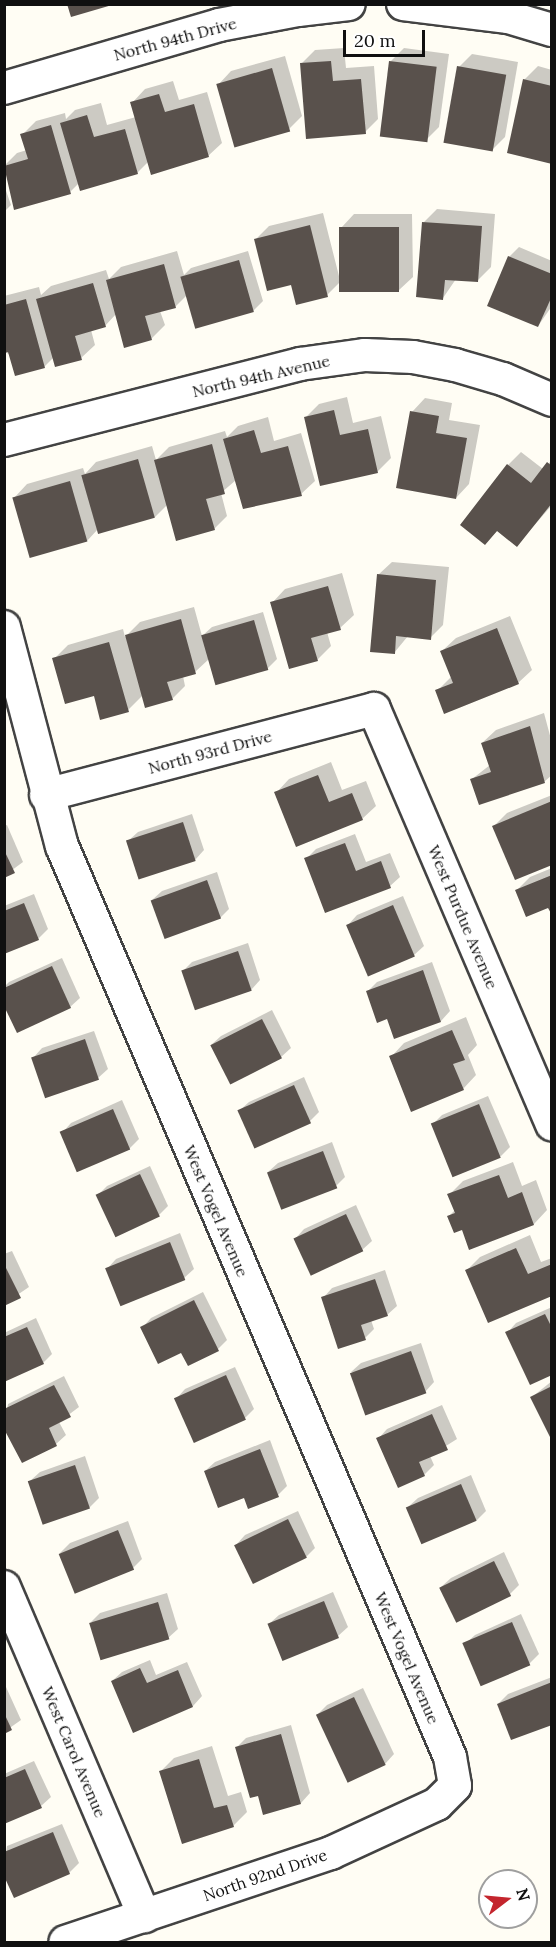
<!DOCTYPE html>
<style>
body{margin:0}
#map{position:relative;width:556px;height:1947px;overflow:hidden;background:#fffdf4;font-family:Lora,serif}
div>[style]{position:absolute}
.shadow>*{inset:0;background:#0003}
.building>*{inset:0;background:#59514c;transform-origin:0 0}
.roads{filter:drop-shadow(2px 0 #434343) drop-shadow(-2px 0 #434343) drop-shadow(0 2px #434343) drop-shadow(0 -2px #434343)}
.minor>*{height:32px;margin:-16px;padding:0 16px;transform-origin:16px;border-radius:16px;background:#fff}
span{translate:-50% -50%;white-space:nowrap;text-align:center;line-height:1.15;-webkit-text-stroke:6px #fff;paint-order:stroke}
.street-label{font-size:16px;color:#101010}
.frame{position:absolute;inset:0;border:6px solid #101010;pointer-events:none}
.north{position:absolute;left:478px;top:1869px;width:60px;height:60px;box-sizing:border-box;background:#fff;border:2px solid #9f9f9f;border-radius:50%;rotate:74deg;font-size:16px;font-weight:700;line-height:24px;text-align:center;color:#101010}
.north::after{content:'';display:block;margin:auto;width:21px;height:27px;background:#c4252d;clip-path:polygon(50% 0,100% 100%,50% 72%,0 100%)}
.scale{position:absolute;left:343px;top:30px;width:82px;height:27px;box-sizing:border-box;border:3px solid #101010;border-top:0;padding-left:8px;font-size:18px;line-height:21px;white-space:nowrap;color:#101010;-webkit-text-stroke:4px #fff;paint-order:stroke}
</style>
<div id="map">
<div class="shadow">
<i style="clip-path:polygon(344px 48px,346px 68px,374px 66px,378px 119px,365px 132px,301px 64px,315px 50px)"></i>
<i style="clip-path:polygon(404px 48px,449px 54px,439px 127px,426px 140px,390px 62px)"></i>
<i style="clip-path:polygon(472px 54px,518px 62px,505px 137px,491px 151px,459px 67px)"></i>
<i style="clip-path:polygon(285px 56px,302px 116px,289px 129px,218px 85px,231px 71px)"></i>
<i style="clip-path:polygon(538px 66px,552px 70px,552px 161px,524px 80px)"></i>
<i style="clip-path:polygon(173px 81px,179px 100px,207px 92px,222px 143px,208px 156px,149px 161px,137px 173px,79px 183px,70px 192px,15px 208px,4px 166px,17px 153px,27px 150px,22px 135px,36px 121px,65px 113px,66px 119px,75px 110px,101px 103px,107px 125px,136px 117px,132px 103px,145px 89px)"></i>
<i style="clip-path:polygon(4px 185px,11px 205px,4px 212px)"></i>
<i style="clip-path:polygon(437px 209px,495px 214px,491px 267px,477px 281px,456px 279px,443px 298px,424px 222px)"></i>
<i style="clip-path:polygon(323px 213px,340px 280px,341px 228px,354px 214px,412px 214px,413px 277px,399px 290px,341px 281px,327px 295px,255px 240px,269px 226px)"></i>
<i style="clip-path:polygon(519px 247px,552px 261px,552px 306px,538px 326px,509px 257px)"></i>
<i style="clip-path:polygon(177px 251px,184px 275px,191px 268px,248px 251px,263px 301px,253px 311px,187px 295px,175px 307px,160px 311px,165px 325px,151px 339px,116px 314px,105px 326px,91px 330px,95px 345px,81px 358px,54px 357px,44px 367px,4px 352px,4px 296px,39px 287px,41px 295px,51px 286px,106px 270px,109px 279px,121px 267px)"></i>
<i style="clip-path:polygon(347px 397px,353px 423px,381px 416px,391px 458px,377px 472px,306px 417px,319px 404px)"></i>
<i style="clip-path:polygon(425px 398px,452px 403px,449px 420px,480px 425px,469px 484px,456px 498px,412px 412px)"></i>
<i style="clip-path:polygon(268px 417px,274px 441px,301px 433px,315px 481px,301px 494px,236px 480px,221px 493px,227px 516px,214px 529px,168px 504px,155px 517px,98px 529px,87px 541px,14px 498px,27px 484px,83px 468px,85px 474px,96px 462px,152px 446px,156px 460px,169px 447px,225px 431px,227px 437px,238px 426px)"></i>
<i style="clip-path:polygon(521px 452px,543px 469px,552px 460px,552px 505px,517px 545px,498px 530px,485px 543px,508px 465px)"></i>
<i style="clip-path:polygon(392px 562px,449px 567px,443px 625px,430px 638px,408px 636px,394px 653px,378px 575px)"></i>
<i style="clip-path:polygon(342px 573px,354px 615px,340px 628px,327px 632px,331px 646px,317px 660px,272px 603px,285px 589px)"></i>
<i style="clip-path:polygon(194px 607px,202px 636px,212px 627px,263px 612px,277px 659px,267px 669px,209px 659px,195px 672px,183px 676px,185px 686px,172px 699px,143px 695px,128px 710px,95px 694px,54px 659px,68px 645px,123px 629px,125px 637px,140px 622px)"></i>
<i style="clip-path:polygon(510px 616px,532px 670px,518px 683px,437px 691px,452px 676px,442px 651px,456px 638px)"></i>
<i style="clip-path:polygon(544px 713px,552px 743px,552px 775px,545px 781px,480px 803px,472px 779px,490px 765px,482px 743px,496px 730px)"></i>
<i style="clip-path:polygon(331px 762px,342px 790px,366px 781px,376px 806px,362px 819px,276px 793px,289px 779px)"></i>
<i style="clip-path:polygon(552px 795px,552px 863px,494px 826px,507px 813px)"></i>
<i style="clip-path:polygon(192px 814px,204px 850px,195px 860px,128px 841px,138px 832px)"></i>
<i style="clip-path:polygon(7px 825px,23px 862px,4px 876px,4px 826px)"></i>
<i style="clip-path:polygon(355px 834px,366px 862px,390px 853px,400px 877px,390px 886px,306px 859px,316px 849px)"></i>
<i style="clip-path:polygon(552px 868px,552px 911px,549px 906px,517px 890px,530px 877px)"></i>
<i style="clip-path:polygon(217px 872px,229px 909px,220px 918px,152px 900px,162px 891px)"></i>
<i style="clip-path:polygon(34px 894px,48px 929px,38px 939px,4px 952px,4px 906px)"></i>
<i style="clip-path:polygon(403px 896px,424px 946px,414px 955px,348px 925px,357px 915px)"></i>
<i style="clip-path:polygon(248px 943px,260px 980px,251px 990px,183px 971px,192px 962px)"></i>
<i style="clip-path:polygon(62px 958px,80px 998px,70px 1007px,4px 1002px,4px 987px,9px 982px)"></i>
<i style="clip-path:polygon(432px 962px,450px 1011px,441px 1021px,395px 1037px,388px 1017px,368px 991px,377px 982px)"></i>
<i style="clip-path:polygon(272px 1010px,291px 1048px,281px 1057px,211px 1045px,221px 1036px)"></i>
<i style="clip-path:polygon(466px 1017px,477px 1045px,468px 1055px,476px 1075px,463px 1089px,391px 1057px,404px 1043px)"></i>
<i style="clip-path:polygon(94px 1031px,108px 1069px,98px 1078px,33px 1058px,42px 1048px)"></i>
<i style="clip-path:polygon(304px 1077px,319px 1112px,310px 1121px,239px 1111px,249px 1102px)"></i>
<i style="clip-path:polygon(488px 1096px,510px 1147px,501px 1156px,454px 1176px,433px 1124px,442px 1115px)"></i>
<i style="clip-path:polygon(122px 1100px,139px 1139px,130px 1148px,78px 1171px,62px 1133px,71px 1123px)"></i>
<i style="clip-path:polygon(332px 1142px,345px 1177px,336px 1186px,268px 1172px,278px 1163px)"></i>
<i style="clip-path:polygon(513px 1162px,522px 1186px,536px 1180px,547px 1210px,534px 1224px,470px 1248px,462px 1228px,449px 1216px,455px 1210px,449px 1195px,463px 1181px)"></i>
<i style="clip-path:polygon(150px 1166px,168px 1206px,159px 1215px,98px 1195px,107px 1186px)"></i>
<i style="clip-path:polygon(356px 1205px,372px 1241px,362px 1250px,295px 1239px,304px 1229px)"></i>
<i style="clip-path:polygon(180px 1233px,194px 1269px,184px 1278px,121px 1304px,107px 1269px,116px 1259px)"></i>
<i style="clip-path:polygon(530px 1235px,541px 1262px,552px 1258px,552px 1294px,467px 1270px,480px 1257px)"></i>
<i style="clip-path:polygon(12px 1251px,29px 1287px,4px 1304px,4px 1254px)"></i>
<i style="clip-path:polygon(385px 1270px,397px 1306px,387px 1315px,371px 1320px,374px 1329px,365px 1338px,323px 1298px,332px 1288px)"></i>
<i style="clip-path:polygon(203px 1292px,227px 1340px,218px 1349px,181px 1351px,142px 1328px,151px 1318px)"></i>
<i style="clip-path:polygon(552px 1307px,552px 1374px,507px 1333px,516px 1323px)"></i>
<i style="clip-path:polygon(36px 1318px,52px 1354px,43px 1363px,4px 1381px,4px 1333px)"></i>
<i style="clip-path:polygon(421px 1343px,434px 1382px,425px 1392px,351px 1372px,361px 1363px)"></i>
<i style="clip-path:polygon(235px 1367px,254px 1409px,245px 1418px,176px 1399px,185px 1389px)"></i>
<i style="clip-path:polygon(64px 1376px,79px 1407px,59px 1422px,66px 1435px,56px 1444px,4px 1425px,8px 1404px)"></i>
<i style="clip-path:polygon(552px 1381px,552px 1438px,532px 1397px)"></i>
<i style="clip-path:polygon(442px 1405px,457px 1439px,430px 1456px,434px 1465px,424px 1475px,378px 1439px,387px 1429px)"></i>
<i style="clip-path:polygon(270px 1440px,287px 1486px,278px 1495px,245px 1496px,205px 1471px,215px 1462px)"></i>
<i style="clip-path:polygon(85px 1456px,99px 1498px,90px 1507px,44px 1523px,30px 1481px,40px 1472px)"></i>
<i style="clip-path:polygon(471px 1475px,486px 1511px,477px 1520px,408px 1507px,418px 1498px)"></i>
<i style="clip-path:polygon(298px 1511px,315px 1548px,306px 1557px,236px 1545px,245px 1535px)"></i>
<i style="clip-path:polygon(128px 1521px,142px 1559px,133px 1568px,60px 1553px,70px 1543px)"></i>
<i style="clip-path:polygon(504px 1552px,519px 1585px,510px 1594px,441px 1587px,451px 1578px)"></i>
<i style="clip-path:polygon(333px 1592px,348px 1627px,338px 1636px,269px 1624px,279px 1615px)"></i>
<i style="clip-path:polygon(167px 1593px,178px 1629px,168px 1638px,91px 1622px,100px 1613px)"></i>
<i style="clip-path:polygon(521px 1614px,539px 1654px,530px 1663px,483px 1684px,465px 1644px,475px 1635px)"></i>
<i style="clip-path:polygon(150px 1660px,156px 1675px,187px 1662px,202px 1696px,193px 1706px,134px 1731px,112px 1681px,122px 1672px)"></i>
<i style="clip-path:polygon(552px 1677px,552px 1723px,498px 1704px,508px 1694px)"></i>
<i style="clip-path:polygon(6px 1687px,21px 1720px,4px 1732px,4px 1688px)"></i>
<i style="clip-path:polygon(363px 1688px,394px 1754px,385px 1764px,318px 1714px,327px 1705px)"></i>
<i style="clip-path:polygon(291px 1725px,310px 1793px,301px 1803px,259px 1794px,237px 1747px,246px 1738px)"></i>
<i style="clip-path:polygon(212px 1746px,228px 1796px,241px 1792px,247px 1812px,233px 1826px,161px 1771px,174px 1758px)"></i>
<i style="clip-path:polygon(34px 1761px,51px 1797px,41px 1806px,4px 1822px,4px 1774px)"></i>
<i style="clip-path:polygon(62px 1824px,79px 1863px,69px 1873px,4px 1872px,7px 1846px)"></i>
</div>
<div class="building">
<i style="clip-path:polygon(67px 4px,112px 4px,112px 5px,71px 17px)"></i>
<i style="clip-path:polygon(331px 61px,333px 81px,361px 79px,366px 134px,306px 139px,300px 63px)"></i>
<i style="left:389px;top:61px;width:48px;height:76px;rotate:7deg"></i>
<i style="left:457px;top:66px;width:50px;height:78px;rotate:10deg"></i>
<i style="left:272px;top:68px;width:66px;height:58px;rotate:74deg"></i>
<i style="clip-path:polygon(523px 79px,552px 86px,552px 164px,507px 153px)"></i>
<i style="clip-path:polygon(159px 94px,165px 112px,194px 104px,209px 157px,151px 175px,130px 102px)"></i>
<i style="clip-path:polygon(87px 115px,94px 137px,125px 129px,138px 174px,80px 191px,60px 123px)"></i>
<i style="clip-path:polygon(51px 125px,71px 194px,14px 210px,4px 166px,28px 159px,20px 134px)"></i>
<i style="clip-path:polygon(422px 222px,482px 226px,478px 282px,445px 280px,443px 300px,416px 297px)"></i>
<i style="clip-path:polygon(310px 225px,328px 297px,296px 305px,291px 285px,267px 291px,254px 239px)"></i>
<i style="left:339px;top:227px;width:60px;height:65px"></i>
<i style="clip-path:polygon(508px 256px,552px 274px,552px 296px,538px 327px,487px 306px)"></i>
<i style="left:239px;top:260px;width:54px;height:61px;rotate:74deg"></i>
<i style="clip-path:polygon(164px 264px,176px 308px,145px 316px,152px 340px,124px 348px,106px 280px)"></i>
<i style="clip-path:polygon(93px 283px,106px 327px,75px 336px,82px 360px,55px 367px,36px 299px)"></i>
<i style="clip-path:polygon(26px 299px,45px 368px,15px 376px,8px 352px,4px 353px,4px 305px)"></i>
<i style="clip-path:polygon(334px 410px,340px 435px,368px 429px,378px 473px,320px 486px,304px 417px)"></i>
<i style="clip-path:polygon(410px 411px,439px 416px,436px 433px,467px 438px,456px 499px,396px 488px)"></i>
<i style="clip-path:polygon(254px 430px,261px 453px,288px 446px,302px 496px,243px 509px,223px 439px)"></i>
<i style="clip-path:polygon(212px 444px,225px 494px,206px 499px,215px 530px,176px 541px,154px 460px)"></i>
<i style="left:138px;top:459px;width:61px;height:59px;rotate:74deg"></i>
<i style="clip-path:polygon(547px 462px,552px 466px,552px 503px,517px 547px,497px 531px,485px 545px,460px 525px,507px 464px,531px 483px)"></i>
<i style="left:70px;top:481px;width:63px;height:60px;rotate:74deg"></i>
<i style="clip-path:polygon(377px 574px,436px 580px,431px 640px,396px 636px,395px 654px,370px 652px)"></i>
<i style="clip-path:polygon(328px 586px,341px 630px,311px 638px,318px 661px,289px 669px,270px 602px)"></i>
<i style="clip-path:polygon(181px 619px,196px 674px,167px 682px,173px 700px,145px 708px,125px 635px)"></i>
<i style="left:254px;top:620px;width:52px;height:55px;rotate:74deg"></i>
<i style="clip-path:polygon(497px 628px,519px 684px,444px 714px,435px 690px,453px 683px,440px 651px)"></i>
<i style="clip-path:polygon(109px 642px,129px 712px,100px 720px,94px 696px,65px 704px,52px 658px)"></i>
<i style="clip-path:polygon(530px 726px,545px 783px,479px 805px,470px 779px,491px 772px,481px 743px)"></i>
<i style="clip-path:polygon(318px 775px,329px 802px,352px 793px,363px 820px,296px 847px,274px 792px)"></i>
<i style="clip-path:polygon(552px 801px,552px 865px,515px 880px,492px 826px)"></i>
<i style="left:183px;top:822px;width:41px;height:60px;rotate:72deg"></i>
<i style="clip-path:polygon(345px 843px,356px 871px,381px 861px,391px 888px,325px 913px,304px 858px)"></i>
<i style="clip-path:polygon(4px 850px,15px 873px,4px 878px)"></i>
<i style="clip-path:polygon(552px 875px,552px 915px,548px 908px,526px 917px,515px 890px)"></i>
<i style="left:207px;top:880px;width:41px;height:60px;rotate:70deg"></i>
<i style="clip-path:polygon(24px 903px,39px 940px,4px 954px,4px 911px)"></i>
<i style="left:393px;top:905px;width:56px;height:51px;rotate:67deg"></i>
<i style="left:238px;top:951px;width:42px;height:60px;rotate:71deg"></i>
<i style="clip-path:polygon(52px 966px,71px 1008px,17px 1033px,4px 1006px,4px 988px)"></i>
<i style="clip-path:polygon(423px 970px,441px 1022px,394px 1039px,387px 1019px,377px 1023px,366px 991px)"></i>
<i style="left:262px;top:1019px;width:44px;height:58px;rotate:63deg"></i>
<i style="clip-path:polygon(452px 1030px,465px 1060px,453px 1064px,464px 1090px,411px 1112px,389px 1056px)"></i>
<i style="left:85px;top:1039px;width:43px;height:57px;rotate:71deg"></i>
<i style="left:294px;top:1085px;width:42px;height:62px;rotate:66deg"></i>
<i style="left:479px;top:1104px;width:58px;height:52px;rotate:68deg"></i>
<i style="left:113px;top:1109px;width:44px;height:58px;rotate:67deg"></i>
<i style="left:323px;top:1151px;width:40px;height:60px;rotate:69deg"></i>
<i style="left:140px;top:1174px;width:47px;height:49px;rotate:65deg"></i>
<i style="clip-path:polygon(499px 1175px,508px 1198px,522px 1192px,534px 1225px,469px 1250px,462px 1230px,454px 1233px,447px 1216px,455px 1213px,447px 1194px)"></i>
<i style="left:346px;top:1214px;width:41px;height:58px;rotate:65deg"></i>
<i style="left:170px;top:1242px;width:41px;height:70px;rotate:68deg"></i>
<i style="clip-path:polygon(516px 1248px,528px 1274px,552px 1264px,552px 1296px,488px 1323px,465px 1270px)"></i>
<i style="clip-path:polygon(4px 1264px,21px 1298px,4px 1306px)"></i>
<i style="clip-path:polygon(375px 1279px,388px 1316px,361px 1325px,366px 1340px,338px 1349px,321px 1297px)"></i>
<i style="clip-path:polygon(194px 1300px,219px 1351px,188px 1366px,181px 1353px,158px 1364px,140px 1327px)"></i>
<i style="clip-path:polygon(545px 1314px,552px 1328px,552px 1375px,530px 1385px,505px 1332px)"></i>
<i style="clip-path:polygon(27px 1327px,44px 1364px,4px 1382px,4px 1337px)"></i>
<i style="left:411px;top:1351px;width:45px;height:65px;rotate:70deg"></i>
<i style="left:226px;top:1375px;width:49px;height:57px;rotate:66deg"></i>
<i style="clip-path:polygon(54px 1385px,71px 1417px,49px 1428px,57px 1446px,22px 1463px,4px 1429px,4px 1409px)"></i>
<i style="clip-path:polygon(552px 1386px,552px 1441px,530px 1397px)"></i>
<i style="clip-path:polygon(432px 1414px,448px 1450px,419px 1462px,425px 1476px,398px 1488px,376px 1438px)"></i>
<i style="clip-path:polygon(260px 1449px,279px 1497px,248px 1509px,244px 1498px,218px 1508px,204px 1471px)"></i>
<i style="left:75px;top:1465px;width:46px;height:50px;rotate:71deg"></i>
<i style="left:461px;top:1484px;width:40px;height:60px;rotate:67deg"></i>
<i style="left:288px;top:1519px;width:43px;height:60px;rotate:64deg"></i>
<i style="left:118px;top:1530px;width:43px;height:64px;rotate:68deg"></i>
<i style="left:494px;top:1561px;width:39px;height:61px;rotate:64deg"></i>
<i style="left:324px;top:1601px;width:40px;height:61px;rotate:68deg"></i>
<i style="left:158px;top:1602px;width:39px;height:72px;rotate:73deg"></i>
<i style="left:512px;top:1622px;width:47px;height:54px;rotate:67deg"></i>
<i style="clip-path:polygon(140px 1668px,147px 1683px,178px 1670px,193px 1707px,133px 1733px,111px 1681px)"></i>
<i style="clip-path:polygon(552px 1682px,552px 1725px,511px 1740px,497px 1704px)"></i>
<i style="left:354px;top:1697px;width:75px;height:42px;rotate:65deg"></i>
<i style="clip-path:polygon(4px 1713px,12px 1730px,4px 1734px)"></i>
<i style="clip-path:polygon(281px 1734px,301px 1804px,263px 1815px,258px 1796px,250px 1798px,235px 1747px)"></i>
<i style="clip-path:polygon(199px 1759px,214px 1808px,227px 1805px,234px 1827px,182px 1844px,159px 1771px)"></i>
<i style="clip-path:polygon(25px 1769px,42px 1808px,4px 1824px,4px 1778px)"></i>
<i style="clip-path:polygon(53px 1832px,70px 1874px,14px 1898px,4px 1876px,4px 1852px)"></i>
</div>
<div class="roads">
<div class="minor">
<i style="left:403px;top:4px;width:106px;rotate:7.1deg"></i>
<i style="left:508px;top:17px;width:46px;rotate:16.5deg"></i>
<i style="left:4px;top:88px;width:224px;rotate:-16.3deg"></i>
<i style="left:219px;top:25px;width:80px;rotate:-10.8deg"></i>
<i style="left:298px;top:10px;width:51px;rotate:-6.7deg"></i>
<i style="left:4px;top:440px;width:306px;rotate:-14.4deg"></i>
<i style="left:300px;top:364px;width:66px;rotate:-7.9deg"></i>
<i style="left:365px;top:355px;width:48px;rotate:2.4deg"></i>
<i style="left:413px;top:357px;width:43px;rotate:10.8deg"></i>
<i style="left:455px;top:365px;width:50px;rotate:16.3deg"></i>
<i style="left:503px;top:379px;width:53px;rotate:23.2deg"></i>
<i style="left:4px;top:627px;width:227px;rotate:75.2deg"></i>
<i style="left:62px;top:846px;width:990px;rotate:66.93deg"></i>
<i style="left:450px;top:1757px;width:29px;rotate:80deg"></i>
<i style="left:455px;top:1786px;width:25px;rotate:135deg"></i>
<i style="left:437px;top:1804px;width:117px;rotate:155.2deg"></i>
<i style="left:331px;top:1853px;width:280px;rotate:161.5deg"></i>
<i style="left:46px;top:795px;width:339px;rotate:-14.7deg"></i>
<i style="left:374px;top:709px;width:452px;rotate:66.8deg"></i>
<i style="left:4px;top:1587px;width:358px;rotate:66.9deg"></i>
</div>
</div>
<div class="street-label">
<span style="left:175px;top:39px;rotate:-15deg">North 94th Drive</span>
<span style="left:261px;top:376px;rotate:-13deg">North 94th Avenue</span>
<span style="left:210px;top:752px;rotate:-15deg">North 93rd Drive</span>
<span style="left:463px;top:917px;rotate:67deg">West Purdue Avenue</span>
<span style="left:216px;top:1211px;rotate:67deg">West Vogel Avenue</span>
<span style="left:407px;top:1658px;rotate:67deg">West Vogel Avenue</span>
<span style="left:74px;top:1752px;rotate:67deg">West Carol Avenue</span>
<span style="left:265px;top:1875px;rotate:-19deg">North 92nd Drive</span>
</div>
<div class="frame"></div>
<div class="north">N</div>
<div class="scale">20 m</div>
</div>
